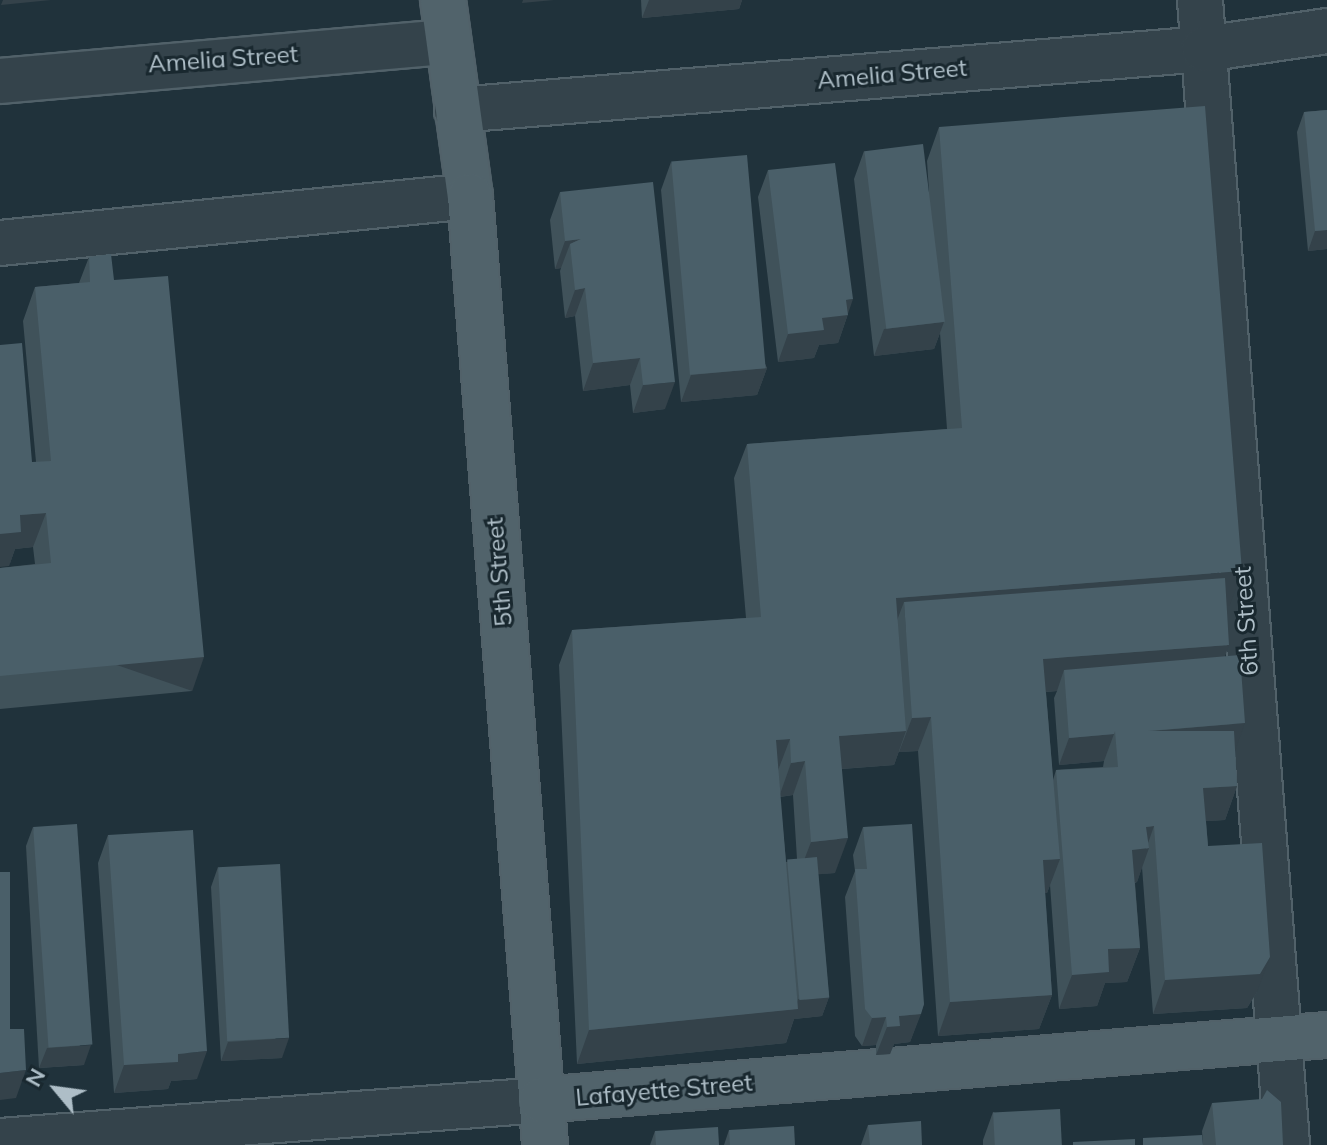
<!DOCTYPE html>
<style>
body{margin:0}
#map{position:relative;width:1327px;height:1145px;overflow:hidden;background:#20323b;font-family:Mulish,sans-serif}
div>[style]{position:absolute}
.roads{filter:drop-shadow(2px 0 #516169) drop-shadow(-2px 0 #516169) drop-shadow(0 2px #516169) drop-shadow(0 -2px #516169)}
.minor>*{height:44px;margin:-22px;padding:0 22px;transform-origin:22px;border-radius:22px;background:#34434b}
.major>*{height:44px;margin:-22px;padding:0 22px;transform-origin:22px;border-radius:22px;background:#51636b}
.wall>*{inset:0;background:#40525a}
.shaded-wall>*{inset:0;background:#34424a;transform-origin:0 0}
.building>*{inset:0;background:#4a5f69;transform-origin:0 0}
span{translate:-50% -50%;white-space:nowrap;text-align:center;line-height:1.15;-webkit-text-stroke:6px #19282f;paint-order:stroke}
.street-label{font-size:24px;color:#aebec7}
.north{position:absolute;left:16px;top:1049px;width:80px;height:80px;-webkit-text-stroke:6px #19282f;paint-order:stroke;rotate:299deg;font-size:22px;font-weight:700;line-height:32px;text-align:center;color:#aebec7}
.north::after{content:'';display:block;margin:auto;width:28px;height:36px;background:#aebec7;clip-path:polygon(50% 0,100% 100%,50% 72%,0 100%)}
</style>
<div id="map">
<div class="roads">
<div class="minor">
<i style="left:1200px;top:0;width:1148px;rotate:85.65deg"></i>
<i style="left:0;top:81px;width:449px;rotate:-5deg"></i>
<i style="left:457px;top:110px;width:749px;rotate:-4.67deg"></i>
<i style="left:1204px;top:49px;width:124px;rotate:-8.3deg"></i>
<i style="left:0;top:243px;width:472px;rotate:-5.7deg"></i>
<i style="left:0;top:1141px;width:543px;rotate:-4.33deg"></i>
</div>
<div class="major">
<i style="left:443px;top:0;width:198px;rotate:82.2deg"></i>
<i style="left:470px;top:196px;width:952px;rotate:85.48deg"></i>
<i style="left:541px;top:1100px;width:789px;rotate:-4.73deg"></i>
</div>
</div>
<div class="wall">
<i style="clip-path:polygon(641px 0,742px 0,739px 9px,642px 18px)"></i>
<i style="clip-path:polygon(1327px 110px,1327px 249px,1308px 251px,1297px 132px,1304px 112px)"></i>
<i style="clip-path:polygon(evenodd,939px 127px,1230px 605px,1226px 605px,1225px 657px,1235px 750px,1237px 786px,1225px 820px,1206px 821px,1208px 846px,1257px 992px,1247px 1008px,1153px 1014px,1142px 867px,1137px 882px,1135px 883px,1140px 948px,1127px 982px,1105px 983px,1097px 1006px,1059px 1009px,1050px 885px,1047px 893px,1045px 893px,1052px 995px,1039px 1029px,938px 1036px,918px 751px,899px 752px,899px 751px,894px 765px,842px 769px,835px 873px,818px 874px,829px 997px,822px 1016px,794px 1019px,786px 1043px,577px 1064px,559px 665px,572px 630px,746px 618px,734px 478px,747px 444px,947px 429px,940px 333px,934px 349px,874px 356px,854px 179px,864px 151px,929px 192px,927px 161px,939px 127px,1057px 691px,1054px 698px,1059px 765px,1104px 761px,1103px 767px,1056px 770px,1053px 780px,1046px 692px,1057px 691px,939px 127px,793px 795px,797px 859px,786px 862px,780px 797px,793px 795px)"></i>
<i style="clip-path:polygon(671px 162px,767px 368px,757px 395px,681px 402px,661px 190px)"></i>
<i style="clip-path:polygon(768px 170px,848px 314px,838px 343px,819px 345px,814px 358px,778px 362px,758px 197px)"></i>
<i style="clip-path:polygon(560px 192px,665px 409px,633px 413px,630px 385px,583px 391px,575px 316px,565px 318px,560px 271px,561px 268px,555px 269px,550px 220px)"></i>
<i style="clip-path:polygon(89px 257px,114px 280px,192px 691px,0 709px,0 568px,35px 564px,33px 547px,15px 549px,9px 566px,32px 462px,36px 462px,23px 321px,35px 287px,79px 283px)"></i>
<i style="clip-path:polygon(33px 827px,84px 1065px,39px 1068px,26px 846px)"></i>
<i style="clip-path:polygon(863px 827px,924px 1004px,910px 1042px,894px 1044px,890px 1054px,876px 1055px,876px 1045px,862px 1046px,855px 1036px,845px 897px,855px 871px,853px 855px)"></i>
<i style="clip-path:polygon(108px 835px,197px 1079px,171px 1081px,168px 1089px,114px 1093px,98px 863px)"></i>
<i style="clip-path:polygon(218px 867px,282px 1058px,221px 1061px,211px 887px)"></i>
<i style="clip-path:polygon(1212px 1103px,1283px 1145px,1203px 1145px,1202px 1131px)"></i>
<i style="clip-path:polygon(993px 1112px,1062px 1145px,983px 1145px,983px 1140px)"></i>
<i style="clip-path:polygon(868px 1125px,922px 1145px,861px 1145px)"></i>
<i style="clip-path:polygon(729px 1130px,795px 1145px,724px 1145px)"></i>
<i style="clip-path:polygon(655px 1131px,719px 1145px,650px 1145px)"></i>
</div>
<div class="shaded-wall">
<i style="clip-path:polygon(3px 0,51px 0,1px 5px)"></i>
<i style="clip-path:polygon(523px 0,554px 0,522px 3px)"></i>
<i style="clip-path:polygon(649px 0,742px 0,739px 9px,642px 18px)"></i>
<i style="clip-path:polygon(1327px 230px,1327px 249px,1308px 251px,1315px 231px)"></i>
<i style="clip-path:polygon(581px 239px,570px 244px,561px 268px,555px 269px,565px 241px)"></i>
<i style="clip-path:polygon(585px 288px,575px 316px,565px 318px,575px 290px)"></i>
<i style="clip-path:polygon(853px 299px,838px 343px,819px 345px,814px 358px,778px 362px,788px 334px,822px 318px,846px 300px)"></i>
<i style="clip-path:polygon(944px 322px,934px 349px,874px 356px,884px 329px)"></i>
<i style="clip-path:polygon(640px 358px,630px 385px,583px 391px,593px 363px)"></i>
<i style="clip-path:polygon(767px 368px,757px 395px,681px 402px,691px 375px)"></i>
<i style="clip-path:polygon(675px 382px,665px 409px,633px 413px,643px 385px)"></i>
<i style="clip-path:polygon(46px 513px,33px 547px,15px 549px,9px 566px,0 567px,0 534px,20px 515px)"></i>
<i style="clip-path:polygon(1242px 571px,1230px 605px,906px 630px,904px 602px,893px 631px,896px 598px)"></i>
<i style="clip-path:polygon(1229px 645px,1217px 679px,1064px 670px,1057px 691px,1031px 693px,1043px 659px)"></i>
<i style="left:204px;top:657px;width:36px;height:205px;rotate:109deg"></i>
<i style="clip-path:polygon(931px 717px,918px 751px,899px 752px,912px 718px)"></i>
<i style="clip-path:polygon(1245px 723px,1235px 751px,1116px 734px)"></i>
<i style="clip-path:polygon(906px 731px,894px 765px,826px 770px,839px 736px)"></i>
<i style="clip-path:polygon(1114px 734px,1104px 761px,1059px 765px,1069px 738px)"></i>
<i style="clip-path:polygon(790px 739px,777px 773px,776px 740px)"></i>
<i style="clip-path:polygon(805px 761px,793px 795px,779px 797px,791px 763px)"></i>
<i style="clip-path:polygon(1237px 786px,1225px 820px,1191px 822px,1203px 788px)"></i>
<i style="clip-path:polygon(1154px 826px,1146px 849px,1149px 848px,1137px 882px,1120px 884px,1132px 850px,1146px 827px)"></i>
<i style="clip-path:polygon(848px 838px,835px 873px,798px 876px,811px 842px)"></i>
<i style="clip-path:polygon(1060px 859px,1047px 893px,1031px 894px,1043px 860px)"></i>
<i style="clip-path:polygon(1140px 948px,1127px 982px,1105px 983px,1097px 1006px,1059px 1009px,1072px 975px,1108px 949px)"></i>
<i style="clip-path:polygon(1270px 957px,1257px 992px,1247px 1008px,1153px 1014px,1165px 980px)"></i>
<i style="clip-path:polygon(1052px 995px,1039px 1029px,938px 1036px,950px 1002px)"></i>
<i style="clip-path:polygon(829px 997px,822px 1016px,794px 1019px,786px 1043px,577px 1064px,589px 1030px,795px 1009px,798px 999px)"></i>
<i style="clip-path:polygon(921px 1014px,910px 1042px,894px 1044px,890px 1054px,876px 1055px,887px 1027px,899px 1016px)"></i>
<i style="clip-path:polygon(886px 1017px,876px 1045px,862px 1046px,872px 1018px)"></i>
<i style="clip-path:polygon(289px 1038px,282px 1058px,221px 1061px,228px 1042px)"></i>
<i style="clip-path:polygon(91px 1045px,84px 1065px,39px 1068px,47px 1048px)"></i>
<i style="clip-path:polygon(207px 1051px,197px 1079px,171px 1081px,168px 1089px,114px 1093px,124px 1065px,178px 1054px)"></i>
<i style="clip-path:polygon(26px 1070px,16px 1098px,0 1100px,0 1073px)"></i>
</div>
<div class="building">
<i style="clip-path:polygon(1205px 106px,1242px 571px,896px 598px,906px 731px,839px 736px,848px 838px,811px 842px,805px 761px,791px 763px,790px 739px,776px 740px,798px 1009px,589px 1030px,572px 630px,761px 617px,747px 444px,962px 428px,939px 127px)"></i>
<i style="clip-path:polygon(1327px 110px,1327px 230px,1315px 231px,1304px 112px)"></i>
<i style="left:923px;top:144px;width:179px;height:59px;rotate:83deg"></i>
<i style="left:747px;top:155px;width:214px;height:76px;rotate:85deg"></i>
<i style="clip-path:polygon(835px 163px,853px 299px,846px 300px,848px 315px,822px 318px,824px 330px,788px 334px,768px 170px)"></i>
<i style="clip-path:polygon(653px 182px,675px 382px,643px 385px,640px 358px,593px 363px,585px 288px,575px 290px,570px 244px,581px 239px,565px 241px,560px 192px)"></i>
<i style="clip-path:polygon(111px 254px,114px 280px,168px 276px,204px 657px,0 676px,0 568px,51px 563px,46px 513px,20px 515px,21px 532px,0 534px,0 345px,22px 343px,32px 462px,51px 461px,35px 287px,90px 282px,89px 257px)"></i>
<i style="clip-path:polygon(1225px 578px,1229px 645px,1043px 659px,1060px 859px,1043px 860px,1052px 995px,950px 1002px,931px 717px,912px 718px,904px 602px)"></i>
<i style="clip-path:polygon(1240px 655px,1245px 723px,1148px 731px,1115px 731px,1114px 734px,1069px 738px,1064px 670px)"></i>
<i style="clip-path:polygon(1115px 731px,1234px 731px,1237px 786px,1203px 788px,1208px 846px,1262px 843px,1270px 957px,1260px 974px,1165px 980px,1154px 826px,1146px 827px,1149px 848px,1132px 850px,1140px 948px,1108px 949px,1109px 972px,1072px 975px,1056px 770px,1118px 767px)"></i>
<i style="left:77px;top:824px;width:221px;height:44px;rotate:86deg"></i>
<i style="clip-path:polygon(912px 824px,924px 1004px,921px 1014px,899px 1016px,900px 1026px,887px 1027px,886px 1017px,872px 1018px,865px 1009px,855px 869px,867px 869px,863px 827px)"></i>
<i style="clip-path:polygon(193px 830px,207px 1051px,178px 1054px,178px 1062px,124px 1065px,108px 835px)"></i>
<i style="left:817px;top:857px;width:141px;height:30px;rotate:85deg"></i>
<i style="left:280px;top:864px;width:174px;height:62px;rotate:87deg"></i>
<i style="clip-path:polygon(0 872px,10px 872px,10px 1029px,24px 1029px,26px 1070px,0 1073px)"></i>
<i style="clip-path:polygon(1267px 1090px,1281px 1102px,1283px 1145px,1216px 1145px,1212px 1103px,1262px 1099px)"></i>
<i style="left:1060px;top:1109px;width:36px;height:67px;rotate:87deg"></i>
<i style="clip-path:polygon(921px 1121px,922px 1145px,870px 1145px,868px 1125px)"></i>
<i style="clip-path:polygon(794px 1126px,795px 1145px,730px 1145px,729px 1130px)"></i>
<i style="clip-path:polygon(718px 1127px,719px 1145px,656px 1145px,655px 1131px)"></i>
<i style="clip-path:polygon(1202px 1135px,1203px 1145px,1143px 1145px,1143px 1138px)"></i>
<i style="clip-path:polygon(1135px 1139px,1135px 1145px,1073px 1145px,1073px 1142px)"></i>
</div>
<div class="street-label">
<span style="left:223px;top:59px;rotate:-4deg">Amelia Street</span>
<span style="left:892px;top:74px;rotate:-5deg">Amelia Street</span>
<span style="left:499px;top:572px;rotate:-95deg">5th Street</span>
<span style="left:1246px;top:621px;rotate:-94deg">6th Street</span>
<span style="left:664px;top:1090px;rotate:-5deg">Lafayette Street</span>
</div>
<div class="north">N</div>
</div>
